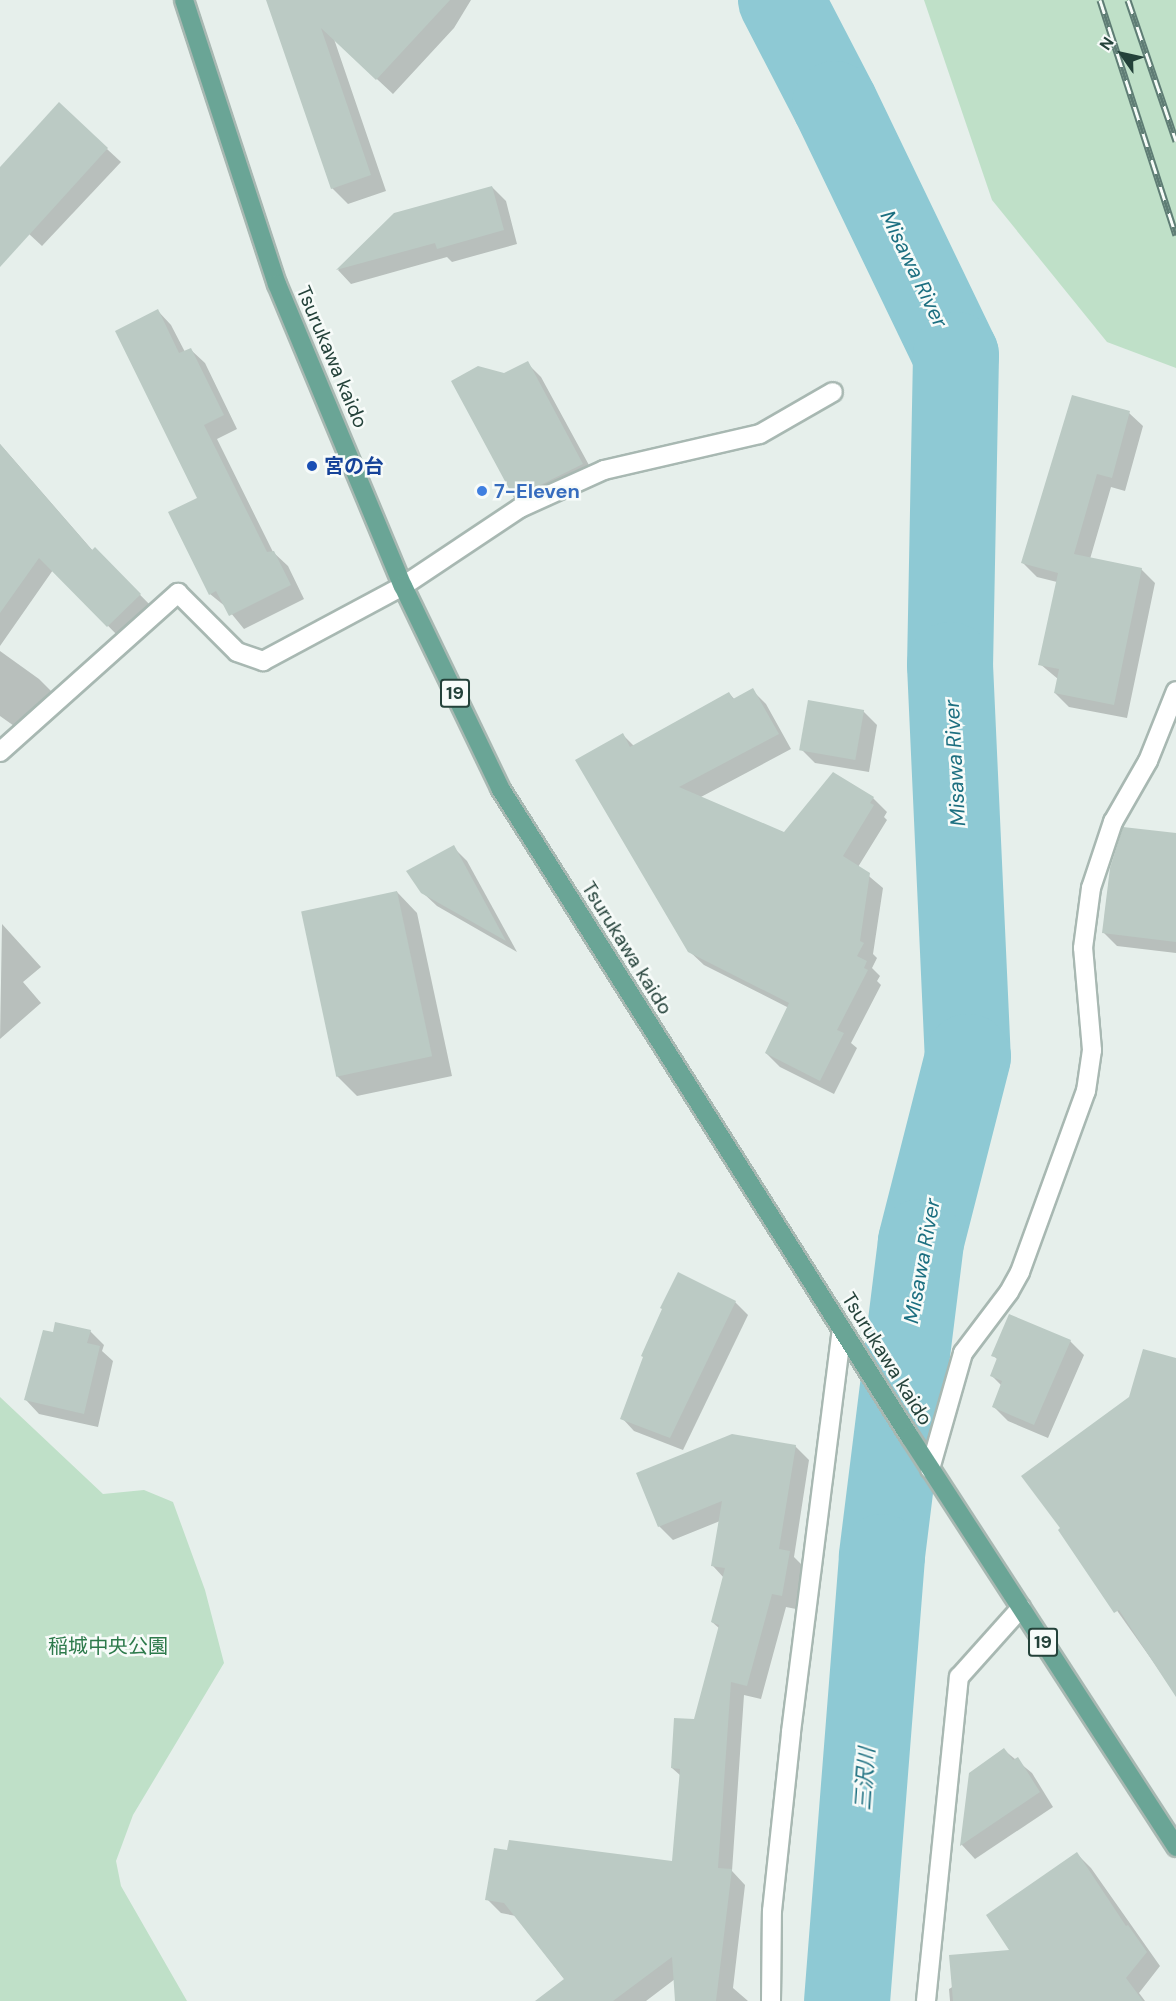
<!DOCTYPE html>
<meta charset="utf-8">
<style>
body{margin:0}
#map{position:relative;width:1176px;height:2001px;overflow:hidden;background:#e6efeb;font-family:"DM Sans","Noto Sans JP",sans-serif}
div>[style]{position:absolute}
.green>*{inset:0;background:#bfe0c8}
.shadow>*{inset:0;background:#0003}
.river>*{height:86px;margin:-43px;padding:0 43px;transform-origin:43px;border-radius:43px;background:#8ec9d4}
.building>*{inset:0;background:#bbcac4;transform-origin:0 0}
.roads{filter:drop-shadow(2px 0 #a8b8b2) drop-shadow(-2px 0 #a8b8b2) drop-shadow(0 2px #a8b8b2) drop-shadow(0 -2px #a8b8b2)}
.service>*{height:18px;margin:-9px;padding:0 9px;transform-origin:9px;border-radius:9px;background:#fff}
.minor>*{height:18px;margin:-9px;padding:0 9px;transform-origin:9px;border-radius:9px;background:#fff}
.primary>*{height:18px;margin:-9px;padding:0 9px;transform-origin:9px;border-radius:9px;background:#6aa596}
.rail>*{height:7px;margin-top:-3.5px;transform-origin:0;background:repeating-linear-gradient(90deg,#f7fbf9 0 14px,#5f7d75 0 28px);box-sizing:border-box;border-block:2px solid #5f7d75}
.dots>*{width:16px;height:16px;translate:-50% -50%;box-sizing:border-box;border:3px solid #f7fbf9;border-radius:50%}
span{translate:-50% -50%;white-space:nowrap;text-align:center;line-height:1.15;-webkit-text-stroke:5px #f7fbf9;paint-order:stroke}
.shield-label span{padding:2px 4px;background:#f7fbf9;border:2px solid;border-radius:4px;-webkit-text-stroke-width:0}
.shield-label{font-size:18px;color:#24423a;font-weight:700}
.street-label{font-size:20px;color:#24423a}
.transit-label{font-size:20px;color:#164399;font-weight:700}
.left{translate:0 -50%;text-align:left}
.shop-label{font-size:20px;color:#366cbe;font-weight:700}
.park-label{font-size:20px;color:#2d7a4b}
.water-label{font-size:21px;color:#1c6f80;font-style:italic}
.north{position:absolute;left:1092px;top:24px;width:60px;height:60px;-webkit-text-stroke:4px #f7fbf9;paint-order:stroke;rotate:304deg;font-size:16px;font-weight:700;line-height:24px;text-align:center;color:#24423a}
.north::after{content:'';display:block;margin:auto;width:21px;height:27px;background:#24423a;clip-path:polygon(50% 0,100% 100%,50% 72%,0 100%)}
</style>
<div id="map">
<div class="green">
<i style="clip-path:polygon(924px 0,1176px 0,1176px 368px,1107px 342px,992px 200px)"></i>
<i style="clip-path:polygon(0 1397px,103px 1494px,144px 1490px,173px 1502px,205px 1590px,224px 1663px,133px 1815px,116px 1861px,121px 1886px,187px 2001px,0 2001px)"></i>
</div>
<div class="shadow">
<i style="clip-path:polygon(268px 0,471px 0,454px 28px,393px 94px,334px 39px,386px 191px,348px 204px,332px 188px)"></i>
<i style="clip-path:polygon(107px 149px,121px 162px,42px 246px,0 207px,0 177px)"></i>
<i style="clip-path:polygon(492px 187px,506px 201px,517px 244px,452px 262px,447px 257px,351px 284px,338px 270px,395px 214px)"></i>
<i style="clip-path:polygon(158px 311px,171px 325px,185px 352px,191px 350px,205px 363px,237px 429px,217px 439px,273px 552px,288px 566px,304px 599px,244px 629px,226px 607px,210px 594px,199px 498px)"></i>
<i style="clip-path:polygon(527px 363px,541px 377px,596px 478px,529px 511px,516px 497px,453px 381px,504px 375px)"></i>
<i style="clip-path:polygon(1129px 413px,1143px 426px,1125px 491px,1111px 487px,1090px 559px,1141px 569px,1155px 583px,1127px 718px,1069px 707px,1055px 693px,1058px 679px,1040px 664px,1057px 582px,1037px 577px,1023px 563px)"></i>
<i style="clip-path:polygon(0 444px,93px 551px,95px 549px,154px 609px,122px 640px,53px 570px,0 646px)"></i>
<i style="clip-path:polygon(0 651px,39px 679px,53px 693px,24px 733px,0 716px)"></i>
<i style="clip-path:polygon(752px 690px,766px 704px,791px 749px,699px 798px,784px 834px,873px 798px,887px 812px,884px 817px,887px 820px,858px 867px,883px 888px,873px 954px,877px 958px,872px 968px,880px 976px,877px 981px,881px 985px,851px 1043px,857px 1048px,834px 1094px,780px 1067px,766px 1053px,789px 1008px,704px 965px,689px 951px,623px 735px,634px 746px,729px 693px,735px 700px)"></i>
<i style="clip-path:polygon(863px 711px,877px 725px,869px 772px,815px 763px,801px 749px)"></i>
<i style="clip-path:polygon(1176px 835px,1176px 953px,1117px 946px,1103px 932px)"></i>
<i style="clip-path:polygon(453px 847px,467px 861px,517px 952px,437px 906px,422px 892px)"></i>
<i style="clip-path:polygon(397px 892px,417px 913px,452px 1076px,357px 1096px,337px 1076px)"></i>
<i style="clip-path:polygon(2px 924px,41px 967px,23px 982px,41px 1003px,0 1039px)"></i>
<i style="clip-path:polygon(735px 1302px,748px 1315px,683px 1450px,634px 1431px,622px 1418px)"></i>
<i style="clip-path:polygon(90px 1331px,104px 1345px,102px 1351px,113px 1361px,98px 1427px,39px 1414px,26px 1400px,54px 1334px)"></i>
<i style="clip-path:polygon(1070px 1341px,1084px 1355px,1048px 1438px,1008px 1421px,994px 1407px,1002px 1386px,992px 1376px,998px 1360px,993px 1355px)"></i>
<i style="clip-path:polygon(1176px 1360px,1176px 1694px,1060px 1530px,1130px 1398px)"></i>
<i style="clip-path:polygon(795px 1446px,809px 1460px,794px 1557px,803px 1566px,796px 1609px,786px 1607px,761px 1699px,744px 1695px,732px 1871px,745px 1885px,733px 1988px,748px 2001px,677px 2001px,675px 1979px,646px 2001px,581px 2001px,516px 1916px,501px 1913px,487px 1899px,673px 1862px,681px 1776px,672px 1768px,695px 1721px,720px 1629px,712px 1622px,724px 1578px,713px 1566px,720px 1521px,673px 1540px,659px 1526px)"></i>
<i style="clip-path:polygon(1004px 1750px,1032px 1773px,1053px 1807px,975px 1859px,962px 1845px,970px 1774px)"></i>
<i style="clip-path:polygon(1077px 1854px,1091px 1868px,1160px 1966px,1139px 1993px,1145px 2001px,950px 2001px,949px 1989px,1012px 1951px)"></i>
</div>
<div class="river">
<i style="left:781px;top:0;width:117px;rotate:62.6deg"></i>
<i style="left:835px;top:104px;width:279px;rotate:64.3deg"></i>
<i style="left:956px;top:355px;width:310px;rotate:91.1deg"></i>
<i style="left:950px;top:665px;width:392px;rotate:87.4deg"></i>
<i style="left:968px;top:1057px;width:191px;rotate:104.3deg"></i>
<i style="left:921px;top:1242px;width:317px;rotate:97.1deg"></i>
<i style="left:882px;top:1557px;width:445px;rotate:94.5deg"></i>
</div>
<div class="building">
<i style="clip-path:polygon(266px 0,450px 0,376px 80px,321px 28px,371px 175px,331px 189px)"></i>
<i style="clip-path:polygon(59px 102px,108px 148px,0 267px,0 167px)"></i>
<i style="clip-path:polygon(492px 186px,504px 230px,437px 249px,435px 243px,336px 270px,394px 213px)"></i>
<i style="clip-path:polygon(158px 309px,179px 353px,191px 348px,224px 415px,204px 425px,267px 552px,274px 551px,291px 585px,229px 616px,216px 591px,209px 595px,168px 512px,197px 498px,115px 331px)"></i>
<i style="clip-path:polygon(528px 361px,583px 464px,514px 498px,451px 381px,478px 366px,504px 373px)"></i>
<i style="clip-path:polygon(1072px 395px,1130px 411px,1112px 478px,1097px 474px,1074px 554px,1142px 568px,1114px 705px,1054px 693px,1059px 669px,1038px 665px,1058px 573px,1021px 563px)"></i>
<i style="clip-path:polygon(0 444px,92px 550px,95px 547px,141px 594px,107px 627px,39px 558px,0 613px)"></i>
<i style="clip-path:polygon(753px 688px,779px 734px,679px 787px,784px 832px,833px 772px,874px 797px,870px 803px,874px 805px,843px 856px,870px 873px,860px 941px,864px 943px,857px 956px,867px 961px,864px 968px,868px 970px,837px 1030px,844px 1033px,820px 1081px,765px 1053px,789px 1003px,688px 952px,575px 760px,623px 733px,630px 747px,729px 692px,733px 699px)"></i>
<i style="left:808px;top:700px;width:57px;height:51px;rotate:10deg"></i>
<i style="clip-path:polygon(1123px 827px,1176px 833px,1176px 942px,1102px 933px,1110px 868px)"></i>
<i style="clip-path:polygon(454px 845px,506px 941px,421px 893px,406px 871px)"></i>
<i style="left:397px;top:891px;width:169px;height:98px;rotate:78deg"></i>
<i style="clip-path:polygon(678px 1272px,736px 1301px,670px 1438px,620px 1419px,643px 1357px,641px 1356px,662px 1309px,660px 1308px)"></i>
<i style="clip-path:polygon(1009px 1314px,1071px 1340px,1034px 1425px,992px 1407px,1002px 1381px,990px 1376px,997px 1358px,991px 1356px)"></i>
<i style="clip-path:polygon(55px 1322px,91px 1330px,87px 1343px,100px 1346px,84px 1414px,24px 1400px,43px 1330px,53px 1332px)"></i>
<i style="clip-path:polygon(1143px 1349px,1176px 1358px,1176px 1697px,1119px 1610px,1114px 1613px,1058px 1530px,1060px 1528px,1021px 1476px,1129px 1397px)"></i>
<i style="clip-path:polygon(732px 1434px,796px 1445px,779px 1549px,790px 1551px,782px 1596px,772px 1594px,747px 1686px,731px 1682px,718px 1868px,732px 1869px,716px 2001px,675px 2001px,672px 1957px,613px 2001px,535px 2001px,564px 1979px,504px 1903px,485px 1900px,494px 1848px,507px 1850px,509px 1840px,672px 1861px,680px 1769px,671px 1768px,674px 1718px,694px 1719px,719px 1625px,711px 1622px,725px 1568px,711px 1566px,722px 1501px,658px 1527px,636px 1473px)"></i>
<i style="clip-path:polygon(1004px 1748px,1013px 1760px,1018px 1757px,1040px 1792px,960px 1846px,969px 1773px)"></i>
<i style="clip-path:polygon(1077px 1852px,1126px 1926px,1128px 1925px,1147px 1952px,1126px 1978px,1143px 2001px,953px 2001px,949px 1955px,1009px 1950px,986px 1915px)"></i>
</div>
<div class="roads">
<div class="service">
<i style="left:403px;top:586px;width:141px;rotate:-33.7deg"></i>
<i style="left:520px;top:508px;width:92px;rotate:-24.3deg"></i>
<i style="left:604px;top:470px;width:160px;rotate:-13deg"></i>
<i style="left:760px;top:434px;width:84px;rotate:-29.9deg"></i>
<i style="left:930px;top:1469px;width:121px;rotate:-74.1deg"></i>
<i style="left:963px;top:1353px;width:76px;rotate:-53deg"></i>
<i style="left:1009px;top:1292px;width:23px;rotate:-61deg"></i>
<i style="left:1020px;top:1272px;width:193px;rotate:-70deg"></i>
<i style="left:1086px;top:1091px;width:41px;rotate:-81.7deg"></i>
<i style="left:1092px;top:1050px;width:102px;rotate:-95deg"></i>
<i style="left:1083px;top:948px;width:61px;rotate:-82.4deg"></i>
<i style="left:1091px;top:888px;width:70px;rotate:-71.6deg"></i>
<i style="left:1113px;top:822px;width:70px;rotate:-60.2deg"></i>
<i style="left:1148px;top:761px;width:75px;rotate:-68.2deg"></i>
</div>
<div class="minor">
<i style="left:0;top:752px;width:239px;rotate:-41.8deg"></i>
<i style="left:178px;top:593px;width:83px;rotate:45deg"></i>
<i style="left:237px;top:652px;width:28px;rotate:19deg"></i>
<i style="left:263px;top:661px;width:159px;rotate:-28.2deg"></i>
<i style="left:771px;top:2001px;width:90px;rotate:-89.4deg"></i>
<i style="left:772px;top:1911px;width:180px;rotate:-83.9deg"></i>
<i style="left:791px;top:1732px;width:406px;rotate:-82.8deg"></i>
<i style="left:926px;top:2001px;width:326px;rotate:-84.2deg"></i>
<i style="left:959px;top:1677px;width:93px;rotate:-48.1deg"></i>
</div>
<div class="primary">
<i style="left:184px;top:0;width:299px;rotate:71.9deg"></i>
<i style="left:277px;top:284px;width:327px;rotate:67.4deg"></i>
<i style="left:403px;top:586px;width:224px;rotate:64.3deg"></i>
<i style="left:500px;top:788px;width:768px;rotate:57.72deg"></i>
<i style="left:910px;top:1437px;width:489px;rotate:57deg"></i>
</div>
</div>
<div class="rail">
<i style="left:1100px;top:0;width:247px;rotate:72.1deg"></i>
<i style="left:1128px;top:0;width:149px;rotate:71.2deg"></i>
</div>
<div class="dots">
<i style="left:312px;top:466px;background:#1a4fb4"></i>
<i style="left:482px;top:491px;background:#3f7fe0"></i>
</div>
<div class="shield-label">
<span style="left:455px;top:693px">19</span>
<span style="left:1043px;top:1642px">19</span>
</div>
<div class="street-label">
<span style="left:332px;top:357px;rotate:67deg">Tsurukawa kaido</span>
<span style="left:627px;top:948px;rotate:58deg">Tsurukawa kaido</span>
<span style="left:887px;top:1359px;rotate:58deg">Tsurukawa kaido</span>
</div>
<div class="transit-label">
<span class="left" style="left:324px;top:466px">宮の台</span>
</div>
<div class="shop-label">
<span class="left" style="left:494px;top:491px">7-Eleven</span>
</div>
<div class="park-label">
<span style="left:108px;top:1646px">稲城中央公園</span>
</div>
<div class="water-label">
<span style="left:914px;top:269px;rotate:64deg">Misawa River</span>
<span style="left:955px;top:763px;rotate:-93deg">Misawa River</span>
<span style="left:922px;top:1261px;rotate:-80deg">Misawa River</span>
<span style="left:865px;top:1779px;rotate:-86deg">三沢川</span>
</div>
<div class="north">N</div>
</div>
